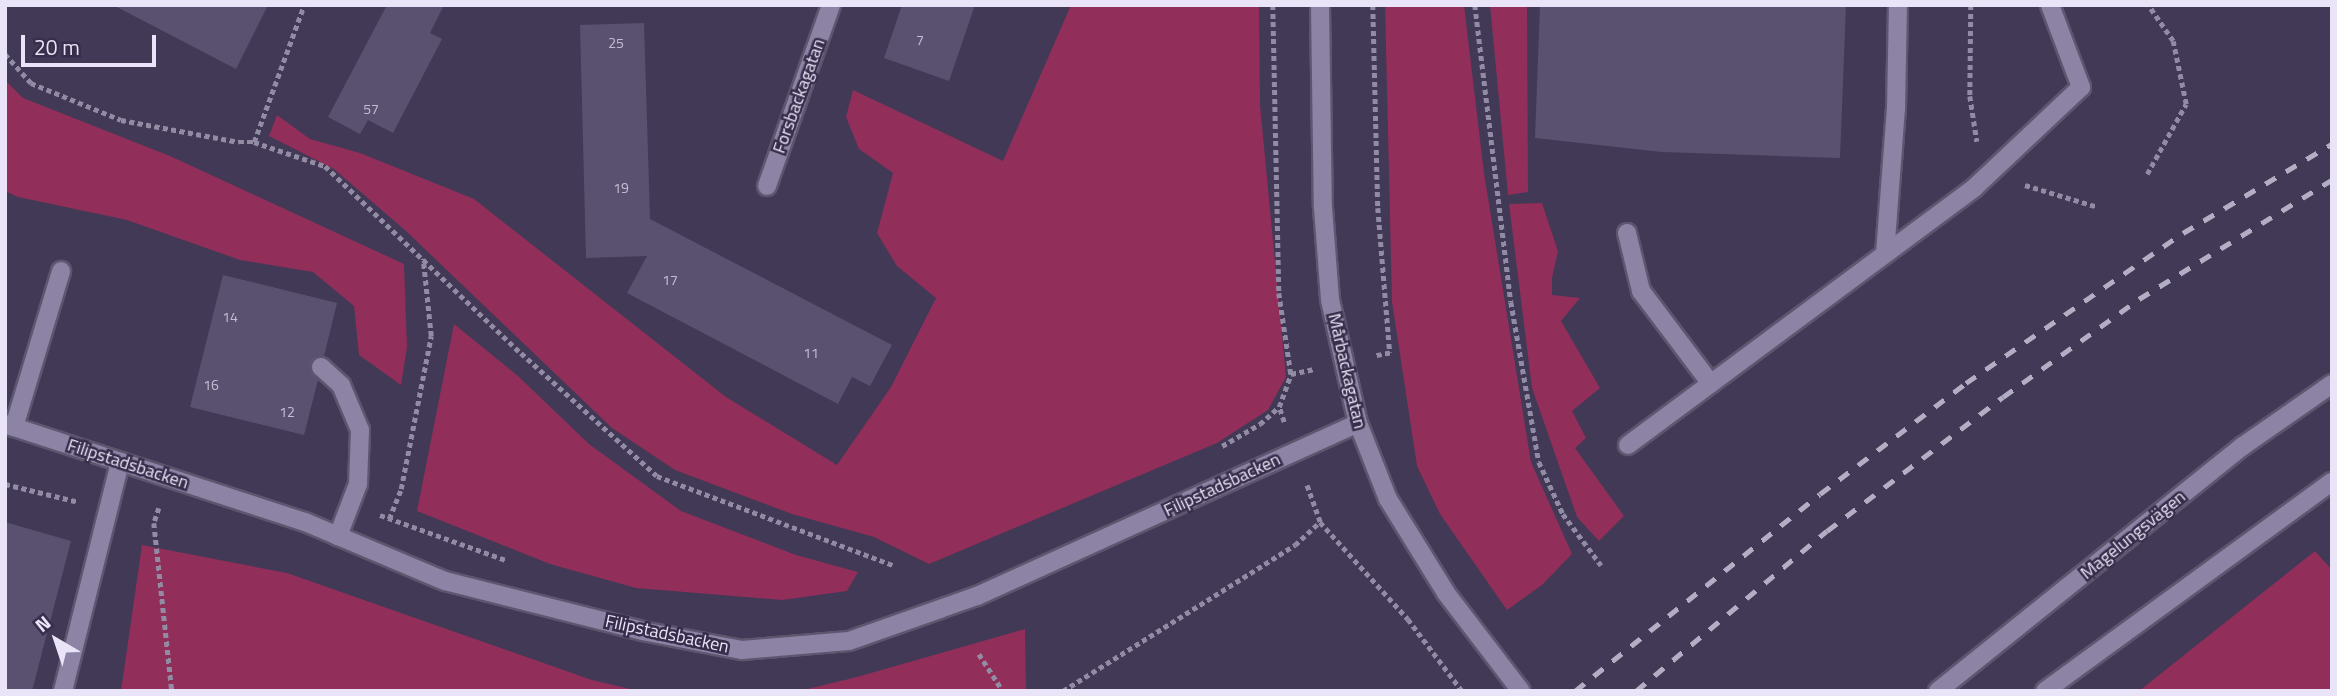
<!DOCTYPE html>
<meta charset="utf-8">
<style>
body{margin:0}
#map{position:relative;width:2337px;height:696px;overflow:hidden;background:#413956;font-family:"Titillium Web",sans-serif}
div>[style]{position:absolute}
.green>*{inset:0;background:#912e59}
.building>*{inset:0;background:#5a5170}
.path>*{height:4.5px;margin-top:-2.25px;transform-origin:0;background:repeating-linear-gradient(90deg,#918ba3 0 5px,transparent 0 8.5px)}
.roads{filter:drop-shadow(2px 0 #5e566f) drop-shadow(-2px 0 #5e566f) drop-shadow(0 2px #5e566f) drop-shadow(0 -2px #5e566f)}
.lane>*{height:18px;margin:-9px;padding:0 9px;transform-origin:9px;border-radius:9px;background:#8c83a5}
.street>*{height:18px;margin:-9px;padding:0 9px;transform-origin:9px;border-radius:9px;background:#8c83a5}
.secondary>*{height:18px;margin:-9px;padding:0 9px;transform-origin:9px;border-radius:9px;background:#8c83a5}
.rail>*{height:5px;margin-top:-2.5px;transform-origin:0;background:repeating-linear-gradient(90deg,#b3aec4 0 12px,transparent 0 24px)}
span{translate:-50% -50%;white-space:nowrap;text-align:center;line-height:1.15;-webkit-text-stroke:5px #372e4b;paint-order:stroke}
.number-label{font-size:14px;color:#c5bfd5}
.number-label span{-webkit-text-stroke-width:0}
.street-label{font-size:18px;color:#e9e4f7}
.frame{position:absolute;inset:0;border:7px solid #e9e4f7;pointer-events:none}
.north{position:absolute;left:21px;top:605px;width:70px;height:70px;-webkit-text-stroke:5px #372e4b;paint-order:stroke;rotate:321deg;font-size:19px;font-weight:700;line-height:28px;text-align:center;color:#e9e4f7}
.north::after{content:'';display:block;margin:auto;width:24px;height:32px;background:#e9e4f7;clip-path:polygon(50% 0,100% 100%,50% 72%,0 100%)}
.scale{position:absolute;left:21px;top:35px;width:135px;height:32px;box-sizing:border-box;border:4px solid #e9e4f7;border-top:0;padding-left:9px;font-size:21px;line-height:24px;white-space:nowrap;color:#e9e4f7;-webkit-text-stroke:5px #372e4b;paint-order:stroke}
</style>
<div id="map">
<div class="green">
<i style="clip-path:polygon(1071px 5px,1259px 5px,1260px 105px,1286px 377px,1268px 410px,1217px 443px,929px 564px,874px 537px,792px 514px,675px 470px,612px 428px,406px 231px,334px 169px,269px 136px,277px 115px,310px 139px,360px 153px,474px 199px,726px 397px,837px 465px,891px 387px,936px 298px,897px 266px,877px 233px,893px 173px,859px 149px,846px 117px,853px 90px,1003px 161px)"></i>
<i style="clip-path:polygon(1385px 5px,1464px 5px,1484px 173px,1531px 462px,1572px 554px,1542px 585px,1507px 610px,1440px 514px,1417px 466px,1392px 302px)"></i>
<i style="clip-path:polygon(1490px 5px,1527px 5px,1528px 192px,1508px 195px)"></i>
<i style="clip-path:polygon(5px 80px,23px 98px,170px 156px,404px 264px,407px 347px,401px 385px,359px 355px,354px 306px,313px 272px,240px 260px,127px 220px,18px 197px,5px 191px)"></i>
<i style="clip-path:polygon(1542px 203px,1558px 251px,1552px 278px,1552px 295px,1580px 298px,1561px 321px,1600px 388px,1572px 411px,1586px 438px,1575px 448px,1624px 516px,1599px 541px,1577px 517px,1532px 388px,1509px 204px)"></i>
<i style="clip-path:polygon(454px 324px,518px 376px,589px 444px,681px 511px,796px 555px,858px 572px,847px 591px,782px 600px,636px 588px,550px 564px,417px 511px)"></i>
<i style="clip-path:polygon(142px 545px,287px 573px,592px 680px,639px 691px,121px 691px)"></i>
<i style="clip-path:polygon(2315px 551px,2332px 570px,2332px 691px,2139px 691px)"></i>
<i style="clip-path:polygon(1025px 629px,1026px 691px,799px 691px,857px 677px)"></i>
</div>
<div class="building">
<i style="clip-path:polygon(113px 5px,268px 5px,236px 69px)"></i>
<i style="clip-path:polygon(387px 5px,444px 5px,430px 33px,442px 39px,393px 133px,368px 120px,360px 134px,328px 117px)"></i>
<i style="clip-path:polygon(902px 5px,975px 5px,949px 81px,884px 58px)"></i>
<i style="clip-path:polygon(1540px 5px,1846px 5px,1840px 158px,1662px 152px,1535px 138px)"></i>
<i style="clip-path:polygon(644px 23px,650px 219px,892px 345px,870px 386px,852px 377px,838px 404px,627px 293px,647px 256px,586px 258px,580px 25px)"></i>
<i style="clip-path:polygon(223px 275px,337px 303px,324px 356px,317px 356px,310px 364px,310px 371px,318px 380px,304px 435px,190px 407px)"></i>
<i style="clip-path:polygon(5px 522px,71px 541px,32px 691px,5px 691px)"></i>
</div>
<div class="path">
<i style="left:1273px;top:5px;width:288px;rotate:88.8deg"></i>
<i style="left:1279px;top:293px;width:82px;rotate:81.6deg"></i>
<i style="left:1373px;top:5px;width:203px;rotate:88.6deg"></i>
<i style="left:1378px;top:208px;width:145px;rotate:85.3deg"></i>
<i style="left:1390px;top:353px;width:15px;rotate:169deg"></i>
<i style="left:1475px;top:5px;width:299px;rotate:83.1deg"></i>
<i style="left:1511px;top:302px;width:162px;rotate:80.1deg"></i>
<i style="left:1539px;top:462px;width:57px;rotate:65.2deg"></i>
<i style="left:1563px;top:514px;width:64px;rotate:53.3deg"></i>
<i style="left:1971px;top:5px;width:91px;rotate:90.6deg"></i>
<i style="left:1970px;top:96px;width:46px;rotate:81.2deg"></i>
<i style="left:5px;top:54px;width:39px;rotate:48deg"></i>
<i style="left:31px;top:83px;width:97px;rotate:22.3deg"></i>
<i style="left:121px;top:120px;width:120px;rotate:10.6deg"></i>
<i style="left:239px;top:142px;width:15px"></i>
<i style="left:254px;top:142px;width:75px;rotate:18.7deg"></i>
<i style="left:325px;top:166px;width:271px;rotate:43.7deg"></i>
<i style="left:521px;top:353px;width:183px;rotate:42.1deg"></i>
<i style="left:657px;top:476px;width:254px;rotate:20.7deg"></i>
<i style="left:254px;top:142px;width:146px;rotate:-69.9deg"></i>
<i style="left:2147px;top:174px;width:80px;rotate:-60.9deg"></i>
<i style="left:2186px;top:104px;width:64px;rotate:-101.7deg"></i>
<i style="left:2173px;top:41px;width:44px;rotate:-124.8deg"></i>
<i style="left:2025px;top:185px;width:76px;rotate:16.8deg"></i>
<i style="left:1284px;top:422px;width:16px;rotate:-108deg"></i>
<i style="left:1279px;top:407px;width:35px;rotate:-70deg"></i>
<i style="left:1291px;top:374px;width:25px;rotate:-12deg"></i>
<i style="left:1222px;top:446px;width:44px;rotate:-30.1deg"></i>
<i style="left:1260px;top:424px;width:25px;rotate:-42deg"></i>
<i style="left:5px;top:484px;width:76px;rotate:13.7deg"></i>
<i style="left:159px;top:508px;width:16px;rotate:108deg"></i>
<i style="left:154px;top:523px;width:169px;rotate:83.9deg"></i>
<i style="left:380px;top:515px;width:134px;rotate:19.7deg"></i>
<i style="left:389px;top:519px;width:32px;rotate:-68deg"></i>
<i style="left:401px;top:489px;width:156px;rotate:-78.9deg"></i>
<i style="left:431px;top:336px;width:78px;rotate:-95.9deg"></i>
<i style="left:1320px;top:522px;width:131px;rotate:47.8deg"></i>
<i style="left:1408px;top:619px;width:90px;rotate:53.1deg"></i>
<i style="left:979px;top:654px;width:44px;rotate:57deg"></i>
<i style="left:1063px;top:691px;width:274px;rotate:-32.2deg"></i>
<i style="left:1295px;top:545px;width:34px;rotate:-43deg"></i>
<i style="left:1320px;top:522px;width:41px;rotate:-109.7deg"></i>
</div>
<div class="roads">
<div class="lane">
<i style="left:1627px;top:233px;width:60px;rotate:76.4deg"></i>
<i style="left:1641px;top:291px;width:116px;rotate:53deg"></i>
<i style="left:1885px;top:254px;width:145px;rotate:-85.7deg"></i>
<i style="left:1896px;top:109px;width:104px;rotate:-88.9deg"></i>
<i style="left:321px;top:367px;width:27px;rotate:42deg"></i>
<i style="left:341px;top:385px;width:49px;rotate:67.1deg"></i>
<i style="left:360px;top:430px;width:54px;rotate:92.1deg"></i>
<i style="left:358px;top:484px;width:56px;rotate:111deg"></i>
<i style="left:14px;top:427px;width:163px;rotate:-73.2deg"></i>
<i style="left:1628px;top:445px;width:431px;rotate:-36.6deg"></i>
<i style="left:1974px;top:188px;width:147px;rotate:-43.3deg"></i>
<i style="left:63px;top:691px;width:236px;rotate:-76deg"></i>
</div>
<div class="street">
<i style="left:1320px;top:5px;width:203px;rotate:89.2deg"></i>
<i style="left:1323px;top:208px;width:92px;rotate:85.6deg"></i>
<i style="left:1330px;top:300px;width:126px;rotate:77.2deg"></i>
<i style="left:1358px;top:423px;width:82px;rotate:68.5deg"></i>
<i style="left:1388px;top:499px;width:110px;rotate:58.3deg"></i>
<i style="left:1446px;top:593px;width:123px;rotate:52.6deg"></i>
<i style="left:2050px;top:5px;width:88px;rotate:69.3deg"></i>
<i style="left:767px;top:186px;width:192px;rotate:-70.5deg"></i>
<i style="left:5px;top:424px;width:316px;rotate:18.1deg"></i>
<i style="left:305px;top:522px;width:152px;rotate:22.9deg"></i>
<i style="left:445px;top:581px;width:203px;rotate:14.2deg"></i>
<i style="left:642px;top:631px;width:102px;rotate:10.8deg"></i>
<i style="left:742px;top:650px;width:107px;rotate:-4.8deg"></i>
<i style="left:849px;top:641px;width:136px;rotate:-19.4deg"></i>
<i style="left:977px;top:596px;width:418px;rotate:-24.4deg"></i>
</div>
<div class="secondary">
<i style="left:1938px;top:691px;width:391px;rotate:-38.8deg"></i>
<i style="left:2243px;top:446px;width:108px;rotate:-34.9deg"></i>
<i style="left:2045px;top:691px;width:355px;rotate:-36.1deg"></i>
</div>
</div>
<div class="rail">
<i style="left:1575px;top:691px;width:314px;rotate:-38.8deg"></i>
<i style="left:1820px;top:494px;width:183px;rotate:-37.2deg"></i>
<i style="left:1966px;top:383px;width:264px;rotate:-34.7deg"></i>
<i style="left:2183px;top:233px;width:174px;rotate:-30.9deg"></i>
<i style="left:1636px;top:691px;width:249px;rotate:-40deg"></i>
<i style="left:1827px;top:531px;width:221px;rotate:-37.3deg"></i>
<i style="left:2003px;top:397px;width:168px;rotate:-35.8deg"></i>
<i style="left:2139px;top:299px;width:227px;rotate:-31.7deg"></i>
</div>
<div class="number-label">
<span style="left:920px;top:40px">7</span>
<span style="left:616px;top:43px">25</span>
<span style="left:371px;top:109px">57</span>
<span style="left:621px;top:188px">19</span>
<span style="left:670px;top:280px">17</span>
<span style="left:230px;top:317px">14</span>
<span style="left:811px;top:353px">11</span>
<span style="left:211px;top:385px">16</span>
<span style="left:287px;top:412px">12</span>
</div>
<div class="street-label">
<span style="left:799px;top:96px;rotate:-70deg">Forsbackagatan</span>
<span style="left:1347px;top:371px;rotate:77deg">Mårbackagatan</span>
<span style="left:128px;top:464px;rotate:18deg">Filipstadsbacken</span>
<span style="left:1222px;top:485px;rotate:-25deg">Filipstadsbacken</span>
<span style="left:2133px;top:535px;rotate:-39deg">Magelungsvägen</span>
<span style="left:667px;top:634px;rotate:12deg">Filipstadsbacken</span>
</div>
<div class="frame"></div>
<div class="north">N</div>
<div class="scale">20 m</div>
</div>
